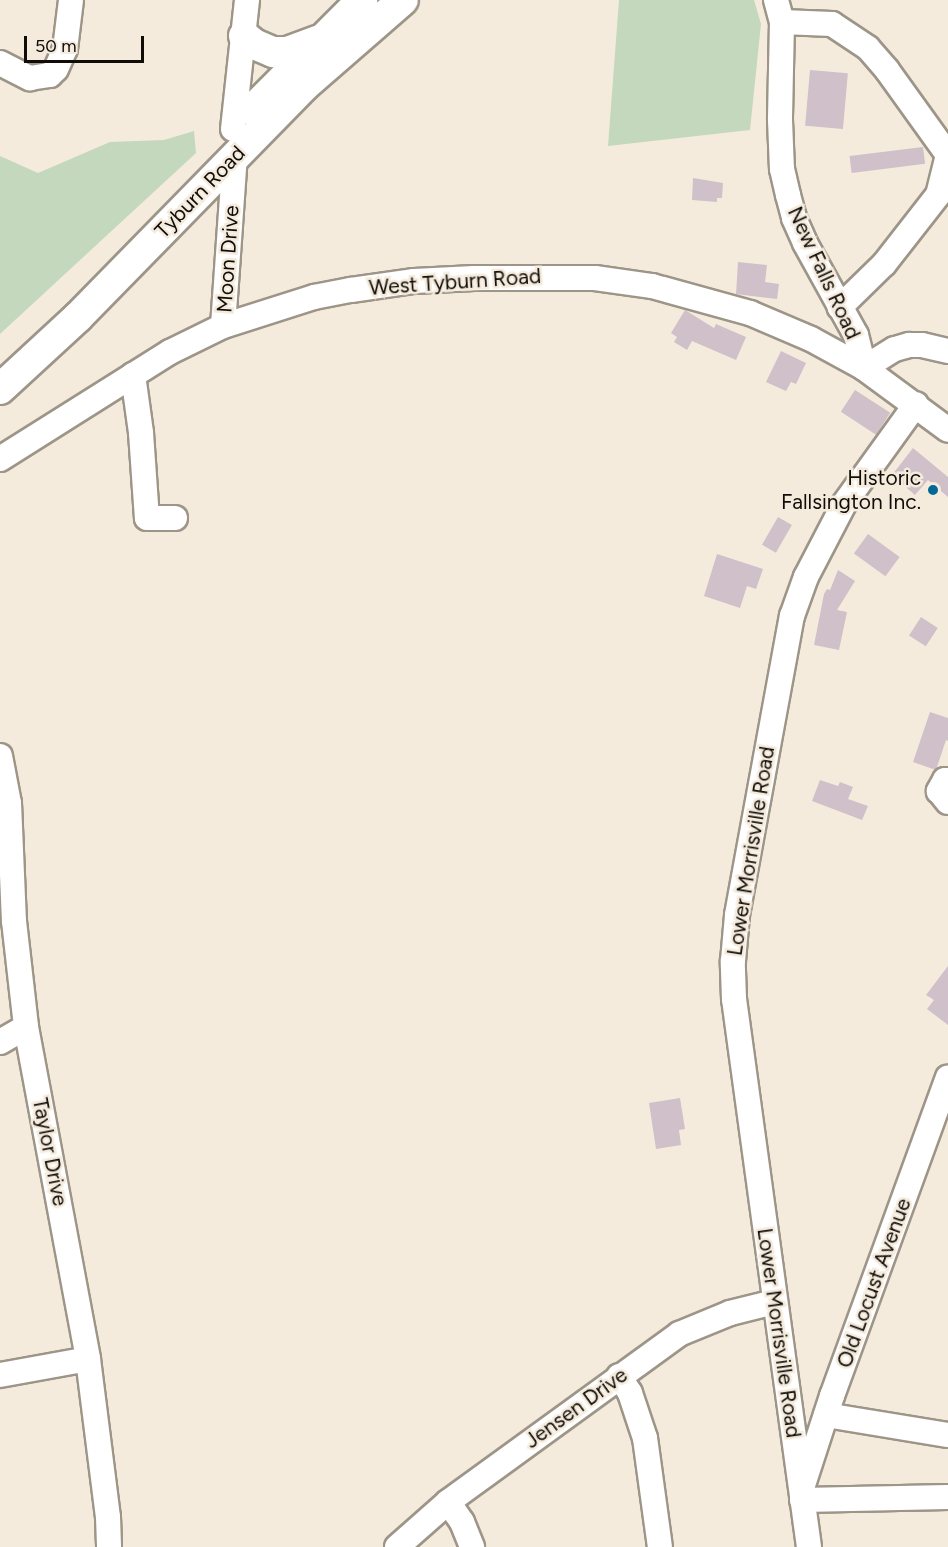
<!DOCTYPE html>
<style>
body{margin:0}
#map{position:relative;width:948px;height:1547px;overflow:hidden;background:#f5ebdd;font-family:Figtree,sans-serif}
div>[style]{position:absolute}
.green>*{inset:0;background:#c3d8bd}
.building>*{inset:0;background:#cfc0c9;transform-origin:0 0}
.roads{filter:drop-shadow(2px 0 #9d9588) drop-shadow(-2px 0 #9d9588) drop-shadow(0 2px #9d9588) drop-shadow(0 -2px #9d9588)}
.minor>*{height:24px;margin:-12px;padding:0 12px;transform-origin:12px;border-radius:12px;background:#fff}
.major>*{height:30px;margin:-15px;padding:0 15px;transform-origin:15px;border-radius:15px;background:#fff}
.dots>*{width:16px;height:16px;translate:-50% -50%;box-sizing:border-box;border:3px solid #f5ebdd;border-radius:50%}
span{translate:-50% -50%;white-space:nowrap;text-align:center;line-height:1.15;-webkit-text-stroke:5px #f5ebdd;paint-order:stroke}
.street-label{font-size:21px;color:#100d09}
.poi-label{font-size:21px;color:#100d09}
.right{translate:-100% -50%;text-align:right}
.scale{position:absolute;left:24px;top:36px;width:120px;height:27px;box-sizing:border-box;border:3px solid #100d09;border-top:0;padding-left:8px;font-size:18px;line-height:21px;white-space:nowrap;color:#100d09;-webkit-text-stroke:4px #f5ebdd;paint-order:stroke}
</style>
<div id="map">
<div class="green">
<i style="clip-path:polygon(619px 0,754px 0,761px 24px,750px 130px,608px 146px)"></i>
<i style="clip-path:polygon(194px 131px,196px 153px,0 334px,0 156px,38px 173px,110px 142px,164px 140px)"></i>
</div>
<div class="building">
<i style="left:810px;top:70px;width:38px;height:56px;rotate:5deg"></i>
<i style="left:923px;top:147px;width:17px;height:74px;rotate:83deg"></i>
<i style="clip-path:polygon(693px 178px,723px 183px,722px 198px,717px 198px,717px 202px,692px 200px)"></i>
<i style="clip-path:polygon(738px 262px,767px 265px,765px 282px,779px 284px,777px 299px,736px 294px)"></i>
<i style="clip-path:polygon(685px 310px,714px 328px,716px 324px,746px 337px,736px 360px,692px 341px,687px 350px,674px 342px,677px 337px,671px 333px)"></i>
<i style="clip-path:polygon(781px 351px,806px 363px,796px 384px,791px 382px,786px 391px,766px 382px)"></i>
<i style="left:855px;top:390px;width:42px;height:26px;rotate:33deg"></i>
<i style="clip-path:polygon(913px 448px,948px 477px,948px 497px,928px 480px,915px 495px,892px 475px)"></i>
<i style="left:778px;top:517px;width:16px;height:32px;rotate:30deg"></i>
<i style="left:868px;top:534px;width:39px;height:24px;rotate:36deg"></i>
<i style="clip-path:polygon(717px 554px,763px 569px,756px 589px,747px 586px,740px 608px,704px 596px)"></i>
<i style="clip-path:polygon(838px 570px,855px 581px,837px 610px,847px 612px,839px 650px,814px 645px,824px 594px,827px 589px,830px 590px)"></i>
<i style="left:921px;top:617px;width:20px;height:22px;rotate:33deg"></i>
<i style="clip-path:polygon(930px 712px,948px 718px,948px 741px,946px 740px,936px 770px,913px 762px)"></i>
<i style="clip-path:polygon(820px 780px,838px 786px,840px 782px,853px 787px,848px 799px,868px 806px,862px 820px,812px 801px)"></i>
<i style="clip-path:polygon(948px 966px,948px 1025px,927px 1009px,934px 1000px,926px 995px)"></i>
<i style="clip-path:polygon(680px 1098px,685px 1129px,679px 1130px,681px 1145px,656px 1149px,649px 1103px)"></i>
</div>
<div class="roads">
<div class="minor">
<i style="left:776px;top:0;width:23px;rotate:75deg"></i>
<i style="left:782px;top:22px;width:98px;rotate:91.2deg"></i>
<i style="left:780px;top:120px;width:49px;rotate:87.7deg"></i>
<i style="left:782px;top:169px;width:27px;rotate:77deg"></i>
<i style="left:788px;top:195px;width:24px;rotate:75deg"></i>
<i style="left:794px;top:218px;width:27px;rotate:66deg"></i>
<i style="left:805px;top:243px;width:105px;rotate:61deg"></i>
<i style="left:856px;top:335px;width:34px;rotate:76deg"></i>
<i style="left:782px;top:22px;width:50px;rotate:2.3deg"></i>
<i style="left:832px;top:24px;width:43px;rotate:33.7deg"></i>
<i style="left:868px;top:48px;width:29px;rotate:49deg"></i>
<i style="left:887px;top:70px;width:105px;rotate:54.3deg"></i>
<i style="left:948px;top:155px;width:41px;rotate:104deg"></i>
<i style="left:938px;top:195px;width:88px;rotate:128deg"></i>
<i style="left:884px;top:264px;width:62px;rotate:135.7deg"></i>
<i style="left:0;top:63px;width:34px;rotate:27deg"></i>
<i style="left:30px;top:78px;width:20px;rotate:-9deg"></i>
<i style="left:50px;top:75px;width:8px;rotate:-45deg"></i>
<i style="left:56px;top:69px;width:22px;rotate:-66deg"></i>
<i style="left:65px;top:49px;width:49px;rotate:-83deg"></i>
<i style="left:233px;top:129px;width:130px;rotate:-83.8deg"></i>
<i style="left:223px;top:326px;width:170px;rotate:-86deg"></i>
<i style="left:864px;top:368px;width:36px;rotate:-32deg"></i>
<i style="left:895px;top:349px;width:15px;rotate:-16deg"></i>
<i style="left:909px;top:345px;width:13px"></i>
<i style="left:922px;top:345px;width:27px;rotate:13deg"></i>
<i style="left:133px;top:375px;width:59px;rotate:82.1deg"></i>
<i style="left:141px;top:433px;width:85px;rotate:86deg"></i>
<i style="left:147px;top:518px;width:28px"></i>
<i style="left:0;top:459px;width:201px;rotate:-32.2deg"></i>
<i style="left:170px;top:352px;width:59px;rotate:-26.1deg"></i>
<i style="left:223px;top:326px;width:96px;rotate:-17.7deg"></i>
<i style="left:314px;top:297px;width:38px;rotate:-11deg"></i>
<i style="left:351px;top:290px;width:64px;rotate:-8.1deg"></i>
<i style="left:414px;top:281px;width:60px;rotate:-2.9deg"></i>
<i style="left:474px;top:278px;width:121px"></i>
<i style="left:595px;top:278px;width:58px;rotate:8deg"></i>
<i style="left:652px;top:286px;width:102px;rotate:15.4deg"></i>
<i style="left:750px;top:313px;width:66px;rotate:23.1deg"></i>
<i style="left:811px;top:339px;width:60px;rotate:28.7deg"></i>
<i style="left:864px;top:368px;width:104px;rotate:36.4deg"></i>
<i style="left:0;top:756px;width:48px;rotate:79.2deg"></i>
<i style="left:9px;top:803px;width:118px;rotate:87.6deg"></i>
<i style="left:14px;top:921px;width:107px;rotate:83.5deg"></i>
<i style="left:26px;top:1027px;width:338px;rotate:79.4deg"></i>
<i style="left:88px;top:1359px;width:159px;rotate:82.8deg"></i>
<i style="left:108px;top:1517px;width:30px;rotate:88deg"></i>
<i style="left:948px;top:780px;width:3px;rotate:180deg"></i>
<i style="left:945px;top:780px;width:13px;rotate:119deg"></i>
<i style="left:939px;top:791px;width:14px;rotate:51deg"></i>
<i style="left:0;top:1042px;width:30px;rotate:-30deg"></i>
<i style="left:0;top:1375px;width:89px;rotate:-10.3deg"></i>
<i style="left:619px;top:1376px;width:20px;rotate:57deg"></i>
<i style="left:630px;top:1393px;width:47px;rotate:71.6deg"></i>
<i style="left:645px;top:1438px;width:110px;rotate:82.2deg"></i>
<i style="left:826px;top:1415px;width:124px;rotate:9.3deg"></i>
<i style="left:803px;top:1485px;width:94px;rotate:-72deg"></i>
<i style="left:832px;top:1396px;width:339px;rotate:-70deg"></i>
<i style="left:802px;top:1500px;width:146px;rotate:-1.2deg"></i>
<i style="left:448px;top:1502px;width:24px;rotate:55deg"></i>
<i style="left:462px;top:1522px;width:27px;rotate:68deg"></i>
<i style="left:397px;top:1547px;width:68px;rotate:-41.4deg"></i>
<i style="left:448px;top:1502px;width:286px;rotate:-36deg"></i>
<i style="left:679px;top:1334px;width:55px;rotate:-22.4deg"></i>
<i style="left:730px;top:1313px;width:45px;rotate:-14deg"></i>
<i style="left:809px;top:1547px;width:553px;rotate:-97.79deg"></i>
<i style="left:734px;top:999px;width:38px;rotate:-92deg"></i>
<i style="left:733px;top:961px;width:46px;rotate:-85deg"></i>
<i style="left:737px;top:915px;width:304px;rotate:-79.6deg"></i>
<i style="left:792px;top:616px;width:41px;rotate:-70.3deg"></i>
<i style="left:806px;top:577px;width:82px;rotate:-62.5deg"></i>
<i style="left:844px;top:504px;width:123px;rotate:-54.2deg"></i>
</div>
<div class="major">
<i style="left:244px;top:36px;width:13px;rotate:39deg"></i>
<i style="left:254px;top:44px;width:21px;rotate:23deg"></i>
<i style="left:273px;top:52px;width:14px"></i>
<i style="left:287px;top:52px;width:33px;rotate:-20deg"></i>
<i style="left:252px;top:110px;width:156px;rotate:-45deg"></i>
<i style="left:0;top:389px;width:106px;rotate:-42.7deg"></i>
<i style="left:78px;top:317px;width:323px;rotate:-45.6deg"></i>
<i style="left:304px;top:86px;width:131px;rotate:-41deg"></i>
</div>
</div>
<div class="dots">
<i style="left:933px;top:490px;background:#026997"></i>
</div>
<div class="street-label">
<span style="left:200px;top:192px;rotate:-46deg">Tyburn Road</span>
<span style="left:228px;top:259px;rotate:-86deg">Moon Drive</span>
<span style="left:824px;top:273px;rotate:65deg">New Falls Road</span>
<span style="left:455px;top:282px;rotate:-4deg">West Tyburn Road</span>
<span style="left:751px;top:851px;rotate:-81deg">Lower Morrisville Road</span>
<span style="left:50px;top:1152px;rotate:79deg">Taylor Drive</span>
<span style="left:874px;top:1283px;rotate:-70deg">Old Locust Avenue</span>
<span style="left:779px;top:1333px;rotate:82deg">Lower Morrisville Road</span>
<span style="left:576px;top:1408px;rotate:-36deg">Jensen Drive</span>
</div>
<div class="poi-label">
<span class="right" style="left:921px;top:490px">Historic<br>Fallsington Inc.</span>
</div>
<div class="scale">50 m</div>
</div>
